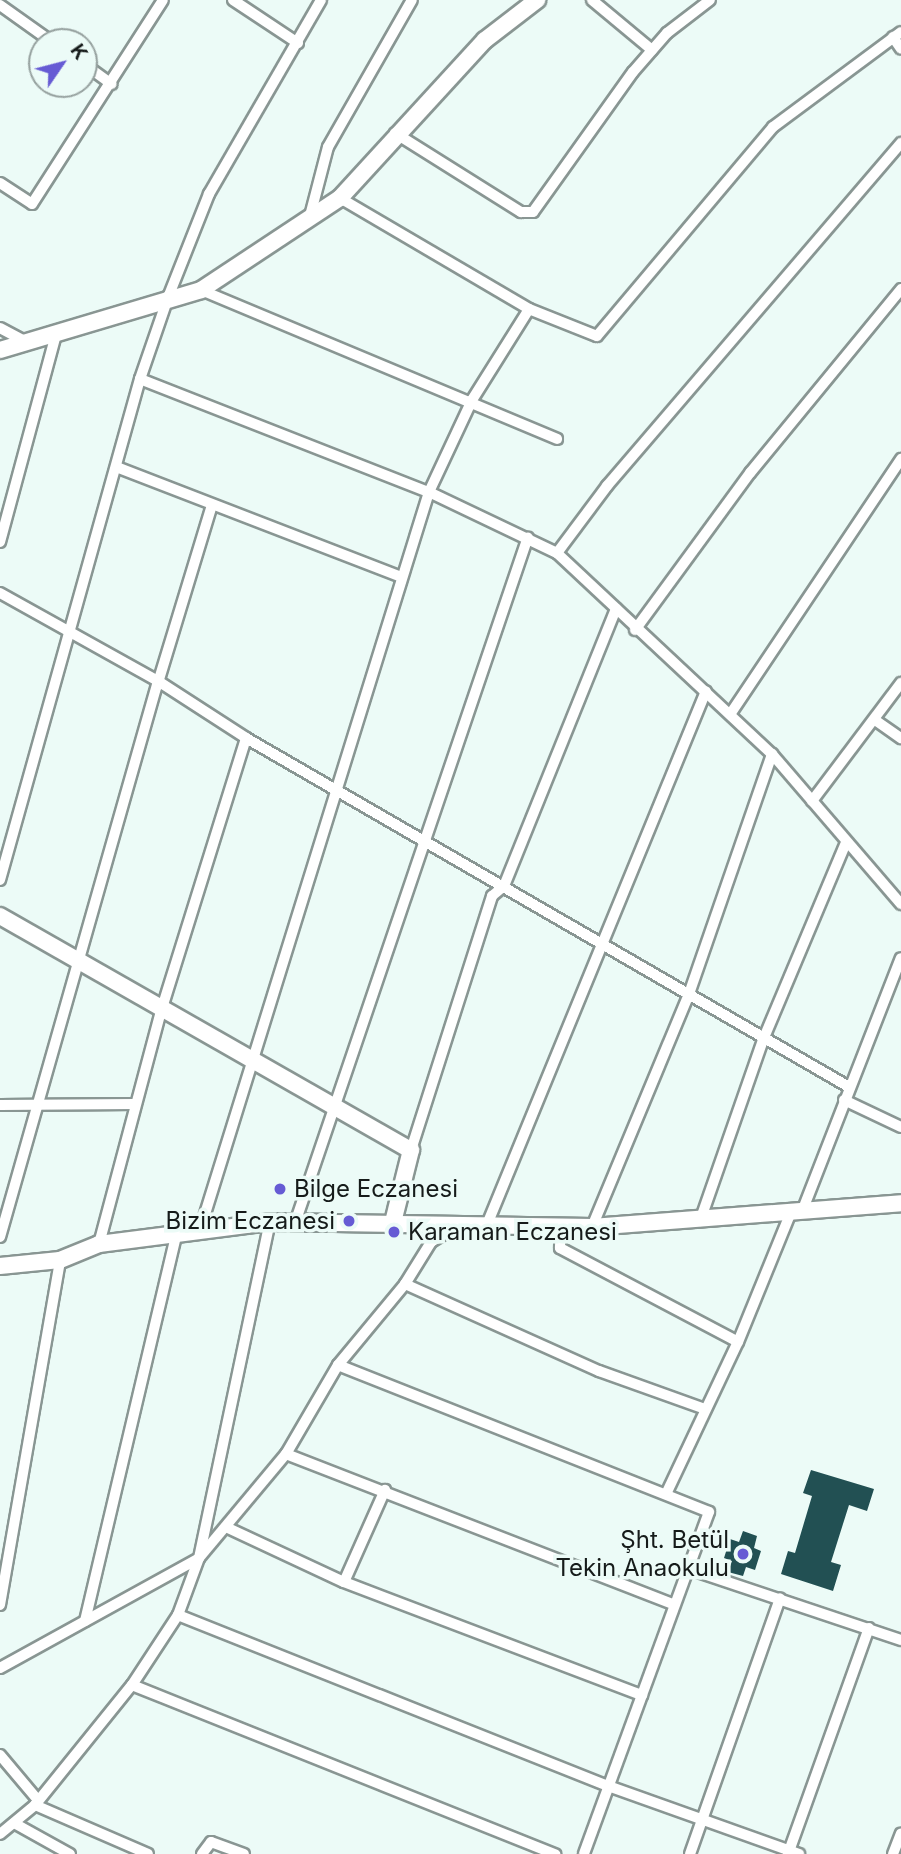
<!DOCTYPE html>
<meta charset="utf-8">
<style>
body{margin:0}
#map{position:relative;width:901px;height:1854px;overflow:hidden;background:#ecfbf7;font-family:Inter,sans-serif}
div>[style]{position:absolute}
.building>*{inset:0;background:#225053}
.roads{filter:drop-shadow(2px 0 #899693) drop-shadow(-2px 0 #899693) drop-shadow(0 2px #899693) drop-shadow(0 -2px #899693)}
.street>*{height:10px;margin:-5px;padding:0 5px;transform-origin:5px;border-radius:5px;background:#fff}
.secondary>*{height:16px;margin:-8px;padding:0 8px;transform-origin:8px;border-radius:8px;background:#fff}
.dots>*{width:19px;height:19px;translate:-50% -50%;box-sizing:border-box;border:4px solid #ecfbf7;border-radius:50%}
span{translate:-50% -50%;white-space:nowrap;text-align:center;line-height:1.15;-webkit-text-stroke:7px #ecfbf7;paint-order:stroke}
.poi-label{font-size:24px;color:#161b1a}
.left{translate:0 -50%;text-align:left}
.right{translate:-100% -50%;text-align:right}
.north{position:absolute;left:28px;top:28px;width:70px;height:70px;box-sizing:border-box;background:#ecfbf7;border:2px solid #96a19f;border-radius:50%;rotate:55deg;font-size:19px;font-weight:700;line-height:28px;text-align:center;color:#161b1a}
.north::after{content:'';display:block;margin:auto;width:24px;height:32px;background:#665bd4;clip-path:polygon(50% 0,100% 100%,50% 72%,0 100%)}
</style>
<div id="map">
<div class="building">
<i style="clip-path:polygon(811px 1470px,874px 1489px,867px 1511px,849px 1505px,831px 1562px,841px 1565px,833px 1591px,781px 1574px,788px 1551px,795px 1553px,812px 1496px,803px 1493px)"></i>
<i style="clip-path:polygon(743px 1531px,757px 1536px,754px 1548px,761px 1551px,755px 1570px,746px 1567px,743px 1576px,728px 1572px,732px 1561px,724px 1558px,730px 1539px,739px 1542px)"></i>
</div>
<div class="roads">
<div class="street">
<i style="left:233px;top:0;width:78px;rotate:33.5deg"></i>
<i style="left:592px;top:0;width:78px;rotate:39.8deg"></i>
<i style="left:0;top:5px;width:64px;rotate:35.4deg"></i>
<i style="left:893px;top:37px;width:14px;rotate:56deg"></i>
<i style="left:84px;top:64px;width:34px;rotate:36deg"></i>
<i style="left:395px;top:133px;width:149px;rotate:32.1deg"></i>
<i style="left:521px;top:212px;width:12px"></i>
<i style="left:533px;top:212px;width:172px;rotate:-54.5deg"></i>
<i style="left:633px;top:72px;width:52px;rotate:-48.9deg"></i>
<i style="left:667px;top:33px;width:54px;rotate:-37.5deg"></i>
<i style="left:0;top:183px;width:38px;rotate:33deg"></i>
<i style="left:32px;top:204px;width:242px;rotate:-57.3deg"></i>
<i style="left:340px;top:198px;width:219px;rotate:30.4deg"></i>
<i style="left:529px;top:309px;width:73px;rotate:21.7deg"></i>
<i style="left:597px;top:336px;width:273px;rotate:-49.9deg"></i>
<i style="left:773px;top:127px;width:159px;rotate:-36.6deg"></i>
<i style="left:310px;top:216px;width:71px;rotate:-75.4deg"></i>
<i style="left:328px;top:147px;width:169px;rotate:-60.3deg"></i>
<i style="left:201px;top:290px;width:386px;rotate:22.7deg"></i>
<i style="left:0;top:328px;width:32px;rotate:28deg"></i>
<i style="left:140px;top:379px;width:310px;rotate:21.4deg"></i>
<i style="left:429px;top:492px;width:142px;rotate:25.5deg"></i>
<i style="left:557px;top:553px;width:294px;rotate:43.1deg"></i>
<i style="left:772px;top:754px;width:198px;rotate:49.3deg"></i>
<i style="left:119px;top:468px;width:303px;rotate:21.1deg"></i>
<i style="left:0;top:542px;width:214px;rotate:-74.9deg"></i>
<i style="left:557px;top:553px;width:84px;rotate:-53.3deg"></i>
<i style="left:607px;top:486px;width:452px;rotate:-49.4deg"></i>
<i style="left:0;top:593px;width:181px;rotate:29.1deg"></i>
<i style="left:158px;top:681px;width:578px;rotate:105.86deg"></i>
<i style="left:635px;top:630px;width:195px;rotate:-53.8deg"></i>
<i style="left:750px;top:473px;width:238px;rotate:-50.6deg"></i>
<i style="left:158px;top:681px;width:105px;rotate:32.9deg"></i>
<i style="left:246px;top:738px;width:697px;rotate:30.06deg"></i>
<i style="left:157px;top:686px;width:189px;rotate:-73.1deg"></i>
<i style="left:731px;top:713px;width:306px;rotate:-56.2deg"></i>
<i style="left:875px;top:720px;width:32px;rotate:35deg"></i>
<i style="left:812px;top:801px;width:148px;rotate:-53deg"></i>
<i style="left:0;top:880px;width:520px;rotate:-74.39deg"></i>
<i style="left:140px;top:379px;width:89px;rotate:-71deg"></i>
<i style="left:169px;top:295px;width:109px;rotate:-68.4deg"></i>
<i style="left:209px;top:194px;width:224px;rotate:-60deg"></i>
<i style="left:844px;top:1100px;width:63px;rotate:25.3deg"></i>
<i style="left:0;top:1105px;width:135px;rotate:-0.4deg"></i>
<i style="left:411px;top:1150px;width:267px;rotate:-72.3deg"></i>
<i style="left:492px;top:896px;width:16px;rotate:-40deg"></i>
<i style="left:504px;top:886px;width:299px;rotate:-68deg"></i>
<i style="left:803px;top:1209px;width:269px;rotate:-68.7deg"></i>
<i style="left:700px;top:1221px;width:192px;rotate:-70.8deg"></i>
<i style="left:763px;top:1040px;width:212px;rotate:-67.2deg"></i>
<i style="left:295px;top:1223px;width:724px;rotate:-71.24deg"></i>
<i style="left:486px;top:1227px;width:579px;rotate:-67.68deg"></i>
<i style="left:561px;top:1227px;width:21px;rotate:93deg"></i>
<i style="left:560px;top:1248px;width:201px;rotate:27.8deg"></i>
<i style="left:592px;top:1227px;width:252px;rotate:-67.4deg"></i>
<i style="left:689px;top:994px;width:254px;rotate:-70.9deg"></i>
<i style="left:200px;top:1230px;width:773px;rotate:-72.76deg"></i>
<i style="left:429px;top:492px;width:102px;rotate:-64.9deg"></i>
<i style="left:472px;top:400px;width:107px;rotate:-57.9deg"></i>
<i style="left:99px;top:1244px;width:244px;rotate:-75.1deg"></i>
<i style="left:162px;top:1008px;width:283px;rotate:-72.7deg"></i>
<i style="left:405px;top:1284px;width:213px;rotate:24.2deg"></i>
<i style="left:599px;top:1371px;width:113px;rotate:19.7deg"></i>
<i style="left:338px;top:1365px;width:399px;rotate:21.6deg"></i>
<i style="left:709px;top:1512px;width:364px;rotate:110.1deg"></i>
<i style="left:286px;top:1454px;width:415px;rotate:21.2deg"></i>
<i style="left:666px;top:1494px;width:168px;rotate:-64.7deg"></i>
<i style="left:738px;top:1342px;width:143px;rotate:-67.8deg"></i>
<i style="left:228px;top:1528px;width:128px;rotate:25deg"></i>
<i style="left:344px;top:1582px;width:319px;rotate:20.8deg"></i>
<i style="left:689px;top:1569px;width:224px;rotate:18.5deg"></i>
<i style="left:344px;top:1582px;width:101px;rotate:-66deg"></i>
<i style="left:0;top:1605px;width:350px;rotate:-80.1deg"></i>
<i style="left:178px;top:1615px;width:463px;rotate:21.7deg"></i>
<i style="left:608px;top:1786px;width:203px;rotate:19.6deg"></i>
<i style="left:85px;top:1621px;width:400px;rotate:-76.7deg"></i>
<i style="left:0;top:1668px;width:227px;rotate:-28.9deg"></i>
<i style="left:199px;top:1558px;width:343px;rotate:-78.1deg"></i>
<i style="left:132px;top:1685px;width:456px;rotate:21.8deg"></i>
<i style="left:0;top:1755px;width:57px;rotate:49.9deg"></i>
<i style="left:35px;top:1805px;width:123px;rotate:23.4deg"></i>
<i style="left:14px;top:1823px;width:64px;rotate:29deg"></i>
<i style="left:0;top:1834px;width:45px;rotate:-39.6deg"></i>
<i style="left:35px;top:1805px;width:154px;rotate:-51.1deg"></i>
<i style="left:132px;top:1685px;width:84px;rotate:-56.7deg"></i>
<i style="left:178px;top:1615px;width:61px;rotate:-69.8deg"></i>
<i style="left:199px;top:1558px;width:136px;rotate:-50.1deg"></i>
<i style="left:286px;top:1454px;width:103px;rotate:-59.7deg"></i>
<i style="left:338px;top:1365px;width:105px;rotate:-50.4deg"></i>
<i style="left:405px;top:1284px;width:49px;rotate:-58.2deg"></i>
<i style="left:431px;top:1242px;width:26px;rotate:-32deg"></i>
<i style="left:202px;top:1854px;width:15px;rotate:-53deg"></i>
<i style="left:211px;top:1842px;width:35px;rotate:20deg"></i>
<i style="left:690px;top:1854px;width:271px;rotate:-70.6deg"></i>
<i style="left:788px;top:1854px;width:240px;rotate:-70.3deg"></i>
<i style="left:893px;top:1854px;width:22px;rotate:-69deg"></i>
</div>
<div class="secondary">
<i style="left:0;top:350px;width:210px;rotate:-16.6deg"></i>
<i style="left:201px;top:290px;width:167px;rotate:-33.5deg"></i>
<i style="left:340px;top:198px;width:214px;rotate:-47.5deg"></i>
<i style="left:485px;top:40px;width:66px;rotate:-37.6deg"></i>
<i style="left:0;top:916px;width:473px;rotate:29.7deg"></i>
<i style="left:411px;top:1150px;width:78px;rotate:104deg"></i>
<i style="left:0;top:1266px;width:60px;rotate:-5.7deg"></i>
<i style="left:60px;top:1260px;width:42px;rotate:-22.3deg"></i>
<i style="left:99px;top:1244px;width:172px;rotate:-7.3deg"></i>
<i style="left:270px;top:1222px;width:322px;rotate:0.9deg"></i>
<i style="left:592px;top:1227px;width:310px;rotate:-4.4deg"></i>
</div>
</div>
<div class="dots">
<i style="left:280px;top:1189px;background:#665bd4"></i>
<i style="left:349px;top:1221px;background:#665bd4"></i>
<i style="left:394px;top:1232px;background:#665bd4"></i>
<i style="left:743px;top:1554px;background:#665bd4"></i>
</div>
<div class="poi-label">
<span class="left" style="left:294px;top:1189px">Bilge Eczanesi</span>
<span class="right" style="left:335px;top:1221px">Bizim Eczanesi</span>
<span class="left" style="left:408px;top:1232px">Karaman Eczanesi</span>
<span class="right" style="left:729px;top:1554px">Şht. Betül<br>Tekin Anaokulu</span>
</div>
<div class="north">K</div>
</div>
